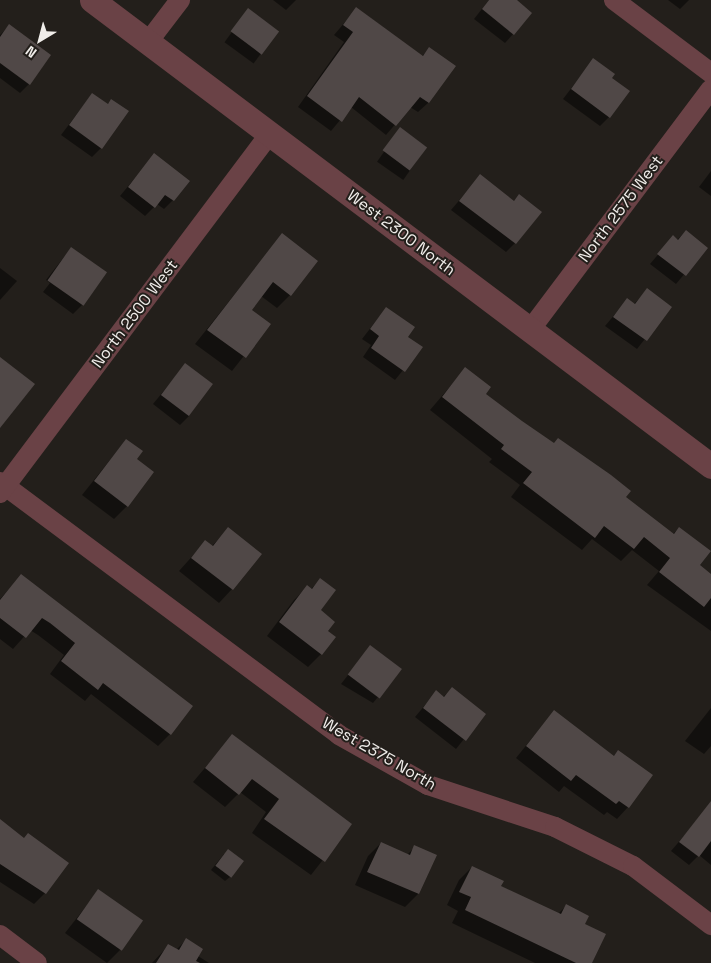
<!DOCTYPE html>
<style>
body{margin:0}
#map{position:relative;width:711px;height:963px;overflow:hidden;background:#231f1b;font-family:"Space Grotesk",sans-serif}
div>[style]{position:absolute}
.shadow>*{inset:0;background:#0007;transform-origin:0 0}
.building>*{inset:0;background:#504847;transform-origin:0 0}
.minor>*{height:20px;margin:-10px;padding:0 10px;transform-origin:10px;border-radius:10px;background:#6a4246}
.tertiary>*{height:25px;margin:-12.5px;padding:0 12.5px;transform-origin:12.5px;border-radius:12.5px;background:#6a4246}
span{translate:-50% -50%;white-space:nowrap;text-align:center;line-height:1.15;-webkit-text-stroke:4px #231f1b;paint-order:stroke}
.street-label{font-size:16px;color:#f0edea}
.north{position:absolute;left:15px;top:15px;width:50px;height:50px;-webkit-text-stroke:4px #231f1b;paint-order:stroke;rotate:217deg;font-size:14px;font-weight:700;line-height:20px;text-align:center;color:#f0edea}
.north::after{content:'';display:block;margin:auto;width:18px;height:22px;background:#f0edea;clip-path:polygon(50% 0,100% 100%,50% 72%,0 100%)}
</style>
<div id="map">
<div class="shadow">
<i style="clip-path:polygon(273px 0,296px 0,286px 10px)"></i>
<i style="clip-path:polygon(489px 0,515px 0,513px 34px,505px 43px,474px 19px)"></i>
<i style="clip-path:polygon(668px 0,689px 0,680px 9px)"></i>
<i style="clip-path:polygon(357px 8px,422px 56px,430px 49px,454px 67px,428px 103px,418px 112px,410px 107px,386px 135px,351px 107px,331px 131px,298px 107px,344px 42px,334px 35px)"></i>
<i style="left:248px;top:10px;width:36px;height:40px;rotate:36deg"></i>
<i style="clip-path:polygon(9px 26px,29px 84px,20px 93px,0 78px,0 35px)"></i>
<i style="clip-path:polygon(593px 60px,611px 78px,609px 117px,600px 126px,563px 99px)"></i>
<i style="clip-path:polygon(92px 94px,107px 105px,112px 100px,101px 148px,92px 157px,61px 135px)"></i>
<i style="left:400px;top:129px;width:32px;height:40px;rotate:35deg"></i>
<i style="clip-path:polygon(154px 155px,173px 200px,164px 209px,157px 204px,145px 216px,120px 196px)"></i>
<i style="clip-path:polygon(711px 171px,711px 196px,699px 187px)"></i>
<i style="clip-path:polygon(480px 176px,513px 202px,519px 196px,515px 243px,506px 252px,451px 210px)"></i>
<i style="clip-path:polygon(686px 231px,706px 248px,676px 284px,650px 264px,673px 237px,677px 240px)"></i>
<i style="clip-path:polygon(282px 235px,290px 295px,277px 308px,261px 296px,250px 310px,269px 324px,232px 371px,195px 344px)"></i>
<i style="clip-path:polygon(71px 248px,82px 305px,73px 314px,43px 292px,50px 283px,46px 280px)"></i>
<i style="clip-path:polygon(0 268px,17px 281px,0 300px)"></i>
<i style="clip-path:polygon(647px 290px,670px 307px,637px 349px,605px 326px,627px 300px,634px 304px)"></i>
<i style="clip-path:polygon(386px 308px,406px 337px,421px 348px,395px 380px,363px 357px,371px 345px,362px 339px)"></i>
<i style="clip-path:polygon(185px 365px,189px 416px,180px 425px,153px 404px)"></i>
<i style="clip-path:polygon(465px 369px,484px 394px,673px 534px,679px 528px,698px 565px,711px 575px,711px 631px,647px 585px,659px 571px,632px 550px,621px 561px,592px 539px,582px 550px,511px 497px,520px 485px,489px 462px,492px 459px,430px 410px)"></i>
<i style="clip-path:polygon(126px 440px,127px 506px,114px 519px,82px 495px)"></i>
<i style="clip-path:polygon(228px 529px,232px 589px,219px 603px,179px 571px,205px 542px,211px 547px)"></i>
<i style="clip-path:polygon(21px 576px,170px 734px,158px 746px,91px 694px,85px 701px,50px 674px,64px 655px,38px 635px,30px 630px,13px 649px,0 639px,0 599px)"></i>
<i style="clip-path:polygon(320px 580px,319px 611px,326px 631px,321px 654px,308px 667px,267px 636px,294px 600px,307px 587px,311px 589px)"></i>
<i style="clip-path:polygon(370px 647px,401px 669px,373px 703px,341px 684px)"></i>
<i style="clip-path:polygon(452px 689px,484px 714px,456px 749px,415px 717px,436px 692px,443px 697px)"></i>
<i style="clip-path:polygon(711px 708px,711px 746px,704px 754px,685px 741px)"></i>
<i style="clip-path:polygon(554px 711px,628px 807px,617px 819px,607px 812px,604px 815px,564px 786px,559px 792px,516px 758px)"></i>
<i style="clip-path:polygon(232px 736px,351px 824px,311px 875px,252px 833px,266px 812px,240px 792px,225px 807px,193px 782px)"></i>
<i style="clip-path:polygon(707px 809px,711px 812px,711px 865px,699px 855px,689px 865px,671px 851px)"></i>
<i style="clip-path:polygon(0 820px,45px 893px,34px 904px,0 882px)"></i>
<i style="clip-path:polygon(381px 843px,407px 855px,415px 847px,435px 856px,418px 894px,405px 907px,355px 885px,368px 856px)"></i>
<i style="clip-path:polygon(224px 854px,230px 877px,225px 881px,211px 870px)"></i>
<i style="clip-path:polygon(472px 867px,500px 886px,558px 914px,566px 906px,584px 925px,591px 963px,535px 963px,452px 923px,458px 911px,447px 905px,459px 880px)"></i>
<i style="clip-path:polygon(98px 891px,120px 950px,107px 963px,65px 933px)"></i>
<i style="clip-path:polygon(186px 940px,198px 956px,209px 963px,152px 963px,168px 946px,176px 950px)"></i>
</div>
<div class="building">
<i style="clip-path:polygon(489px 0,517px 0,532px 13px,514px 35px,482px 9px)"></i>
<i style="clip-path:polygon(356px 7px,423px 56px,429px 47px,456px 66px,429px 103px,420px 97px,396px 126px,359px 97px,342px 122px,307px 96px,353px 32px,343px 25px)"></i>
<i style="left:248px;top:8px;width:39px;height:29px;rotate:37deg"></i>
<i style="clip-path:polygon(9px 24px,51px 55px,30px 85px,0 63px,0 37px)"></i>
<i style="clip-path:polygon(593px 58px,615px 74px,612px 78px,630px 91px,610px 118px,571px 89px)"></i>
<i style="clip-path:polygon(92px 93px,108px 104px,111px 99px,129px 111px,102px 149px,69px 125px)"></i>
<i style="left:400px;top:127px;width:34px;height:29px;rotate:37deg"></i>
<i style="clip-path:polygon(154px 153px,190px 181px,174px 201px,165px 195px,155px 208px,128px 187px)"></i>
<i style="clip-path:polygon(480px 174px,514px 201px,519px 194px,542px 212px,516px 244px,459px 201px)"></i>
<i style="clip-path:polygon(686px 230px,708px 248px,686px 276px,657px 254px,673px 235px,678px 240px)"></i>
<i style="clip-path:polygon(282px 233px,318px 261px,291px 296px,273px 282px,252px 310px,271px 324px,246px 358px,207px 330px)"></i>
<i style="left:71px;top:247px;width:44px;height:41px;rotate:35deg"></i>
<i style="clip-path:polygon(647px 288px,672px 307px,647px 341px,613px 317px,627px 298px,635px 304px)"></i>
<i style="clip-path:polygon(386px 307px,415px 327px,408px 337px,423px 347px,405px 372px,371px 348px,379px 336px,370px 329px)"></i>
<i style="clip-path:polygon(0 357px,35px 384px,0 428px)"></i>
<i style="left:185px;top:363px;width:35px;height:40px;rotate:37deg"></i>
<i style="clip-path:polygon(465px 367px,491px 387px,486px 394px,522px 421px,554px 443px,558px 438px,611px 475px,631px 491px,626px 497px,674px 534px,679px 527px,711px 551px,700px 565px,711px 574px,711px 598px,704px 607px,659px 572px,670px 558px,644px 537px,634px 549px,604px 526px,595px 538px,523px 483px,532px 472px,501px 449px,504px 445px,442px 397px)"></i>
<i style="clip-path:polygon(126px 439px,143px 451px,137px 459px,154px 472px,128px 507px,94px 481px)"></i>
<i style="clip-path:polygon(228px 527px,262px 554px,233px 590px,191px 558px,205px 540px,213px 546px)"></i>
<i style="clip-path:polygon(21px 574px,193px 706px,171px 735px,103px 683px,98px 690px,61px 661px,75px 643px,50px 623px,42px 618px,26px 638px,0 618px,0 600px)"></i>
<i style="clip-path:polygon(320px 578px,336px 590px,321px 610px,335px 622px,328px 631px,336px 637px,322px 655px,279px 622px,307px 585px,312px 589px)"></i>
<i style="left:370px;top:645px;width:40px;height:37px;rotate:37deg"></i>
<i style="clip-path:polygon(452px 687px,486px 714px,466px 741px,423px 708px,436px 690px,444px 697px)"></i>
<i style="clip-path:polygon(554px 710px,614px 756px,618px 750px,653px 775px,629px 808px,619px 801px,616px 804px,576px 775px,571px 781px,526px 746px)"></i>
<i style="clip-path:polygon(232px 734px,352px 824px,325px 862px,264px 819px,279px 799px,252px 779px,239px 795px,205px 768px)"></i>
<i style="clip-path:polygon(711px 801px,711px 841px,699px 857px,679px 842px)"></i>
<i style="clip-path:polygon(0 819px,24px 838px,28px 833px,69px 863px,46px 894px,0 864px)"></i>
<i style="clip-path:polygon(381px 842px,410px 855px,414px 845px,437px 855px,419px 894px,367px 872px)"></i>
<i style="left:228px;top:849px;width:20px;height:21px;rotate:37deg"></i>
<i style="clip-path:polygon(472px 866px,504px 881px,501px 886px,561px 914px,566px 904px,589px 916px,585px 924px,606px 934px,592px 963px,576px 963px,465px 910px,471px 897px,459px 892px)"></i>
<i style="left:98px;top:889px;width:55px;height:37px;rotate:35deg"></i>
<i style="clip-path:polygon(186px 938px,203px 949px,196px 961px,200px 963px,156px 963px,168px 944px,179px 950px)"></i>
</div>
<div class="minor">
<i style="left:614px;top:0;width:121px;rotate:37deg"></i>
<i style="left:148px;top:42px;width:53px;rotate:-52.7deg"></i>
<i style="left:530px;top:330px;width:301px;rotate:-53.1deg"></i>
<i style="left:0;top:482px;width:423px;rotate:36.7deg"></i>
<i style="left:339px;top:735px;width:102px;rotate:29.3deg"></i>
<i style="left:428px;top:785px;width:134px;rotate:18.3deg"></i>
<i style="left:555px;top:827px;width:87px;rotate:26.6deg"></i>
<i style="left:633px;top:866px;width:98px;rotate:37.1deg"></i>
<i style="left:0;top:493px;width:449px;rotate:-53.1deg"></i>
<i style="left:0;top:935px;width:46px;rotate:37.1deg"></i>
</div>
<div class="tertiary">
<i style="left:92px;top:0;width:775px;rotate:36.97deg"></i>
</div>
<div class="street-label">
<span style="left:621px;top:209px;rotate:-53deg">North 2575 West</span>
<span style="left:401px;top:233px;rotate:37deg">West 2300 North</span>
<span style="left:135px;top:314px;rotate:-53deg">North 2500 West</span>
<span style="left:379px;top:754px;rotate:30deg">West 2375 North</span>
</div>
<div class="north">N</div>
</div>
